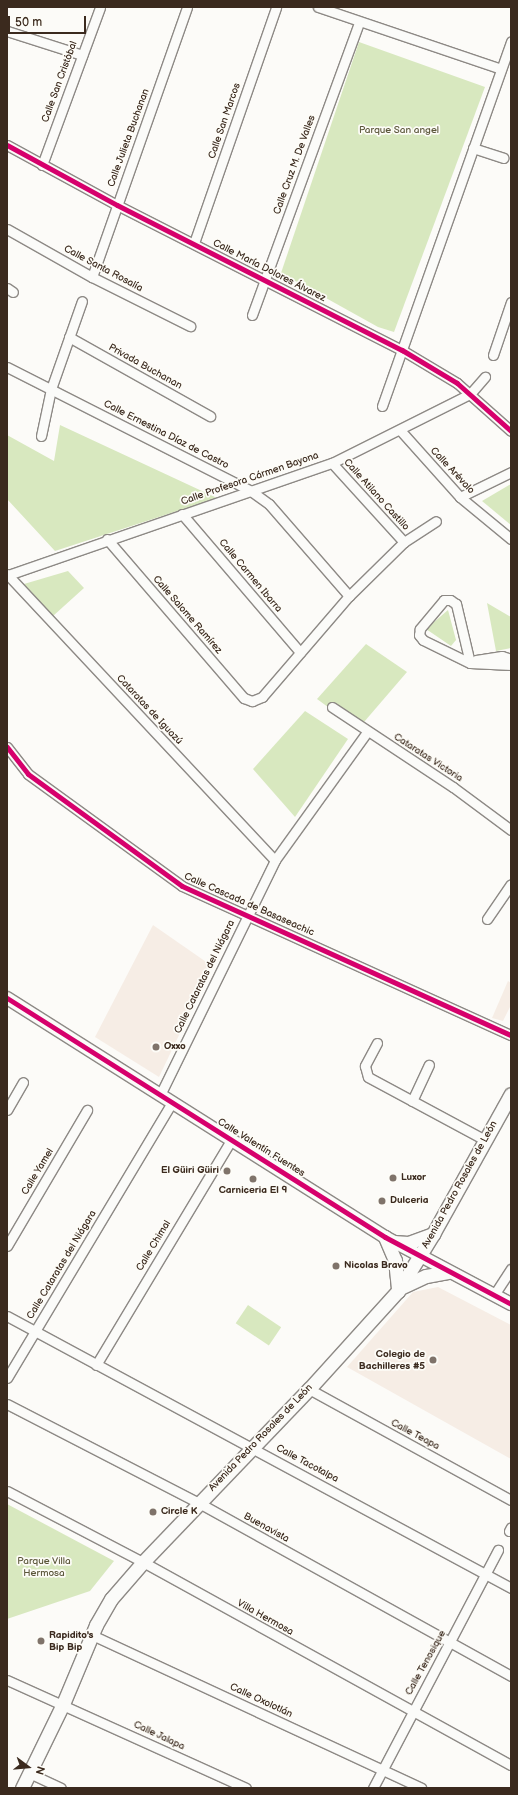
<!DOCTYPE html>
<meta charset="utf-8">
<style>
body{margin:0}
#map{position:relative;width:518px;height:1795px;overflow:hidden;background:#fcfbf8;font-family:"Balsamiq Sans",sans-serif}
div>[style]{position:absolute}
.built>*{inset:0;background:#f6ede5}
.green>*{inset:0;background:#d8e8bf;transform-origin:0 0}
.roads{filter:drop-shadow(1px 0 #8d8985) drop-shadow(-1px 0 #8d8985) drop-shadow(0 1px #8d8985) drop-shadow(0 -1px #8d8985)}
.minor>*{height:9px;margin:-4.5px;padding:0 4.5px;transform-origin:4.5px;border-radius:4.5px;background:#fbfbf9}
.tertiary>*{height:12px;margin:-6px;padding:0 6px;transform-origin:6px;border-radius:6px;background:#fbfbf9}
.secondary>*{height:13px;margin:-6.5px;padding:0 6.5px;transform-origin:6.5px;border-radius:6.5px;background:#fbfbf9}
.cycleway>*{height:5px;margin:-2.5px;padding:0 2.5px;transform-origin:2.5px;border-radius:2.5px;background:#d6006c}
.dots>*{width:11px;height:11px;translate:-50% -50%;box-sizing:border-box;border:2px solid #fdfcf7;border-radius:50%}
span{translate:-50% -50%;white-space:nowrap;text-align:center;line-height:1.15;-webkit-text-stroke:3.5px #fdfcf7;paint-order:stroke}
.street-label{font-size:10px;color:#3b2a1e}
.park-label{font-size:10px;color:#5b563a}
.poi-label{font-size:10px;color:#3b2a1e;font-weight:700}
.left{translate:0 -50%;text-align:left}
.right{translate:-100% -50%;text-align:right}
.frame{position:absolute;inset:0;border:8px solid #3b2a1e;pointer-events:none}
.north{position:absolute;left:8px;top:1747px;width:40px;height:40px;-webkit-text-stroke:3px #fdfcf7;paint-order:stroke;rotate:106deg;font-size:11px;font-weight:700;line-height:16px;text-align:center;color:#3b2a1e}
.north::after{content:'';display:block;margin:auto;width:14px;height:18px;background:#3b2a1e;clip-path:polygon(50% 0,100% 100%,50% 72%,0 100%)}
.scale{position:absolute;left:8px;top:16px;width:78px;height:18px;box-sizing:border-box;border:2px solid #3b2a1e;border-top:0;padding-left:5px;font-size:12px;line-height:14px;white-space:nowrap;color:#3b2a1e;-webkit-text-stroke:3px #fdfcf7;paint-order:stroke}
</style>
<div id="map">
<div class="built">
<i style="clip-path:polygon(153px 925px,212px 966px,159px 1077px,95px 1037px)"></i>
<i style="clip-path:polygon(508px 981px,511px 983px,511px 1005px,503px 1021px,492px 1018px)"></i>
<i style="clip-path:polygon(438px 1287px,511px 1325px,511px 1459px,347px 1367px,413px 1292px)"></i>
</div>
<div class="green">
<i style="clip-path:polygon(359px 42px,485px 87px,394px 332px,378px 327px,281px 273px)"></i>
<i style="clip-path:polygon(60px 425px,217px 498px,55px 551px,7px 499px,7px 435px,54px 461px)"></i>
<i style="clip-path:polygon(511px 484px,511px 525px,482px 501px)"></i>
<i style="clip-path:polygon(68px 571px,84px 588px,53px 616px,24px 584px)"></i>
<i style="clip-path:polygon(487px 603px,511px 617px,511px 648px,496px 651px)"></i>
<i style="clip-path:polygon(448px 610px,456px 640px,451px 646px,426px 629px)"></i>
<i style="clip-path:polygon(366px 644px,407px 672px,358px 729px,317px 699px)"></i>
<i style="clip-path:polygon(305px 711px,348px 739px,295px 817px,253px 769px)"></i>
<i style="left:248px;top:1305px;width:40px;height:22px;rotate:34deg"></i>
<i style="clip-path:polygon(7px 1504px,114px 1561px,90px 1591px,7px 1619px)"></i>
</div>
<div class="roads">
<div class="minor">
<i style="left:318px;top:7px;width:193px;rotate:18.7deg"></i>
<i style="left:7px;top:31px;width:79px;rotate:17.7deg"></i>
<i style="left:7px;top:145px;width:125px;rotate:28.6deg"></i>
<i style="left:117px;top:205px;width:320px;rotate:27deg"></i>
<i style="left:402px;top:350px;width:64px;rotate:31deg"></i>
<i style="left:457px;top:383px;width:72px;rotate:41.6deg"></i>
<i style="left:473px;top:148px;width:32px;rotate:18deg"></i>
<i style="left:42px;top:165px;width:168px;rotate:-69.8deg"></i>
<i style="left:7px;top:229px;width:98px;rotate:29.5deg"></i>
<i style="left:92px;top:277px;width:110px;rotate:26.6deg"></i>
<i style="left:194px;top:243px;width:250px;rotate:-70.8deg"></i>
<i style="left:92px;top:277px;width:286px;rotate:-70.6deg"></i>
<i style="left:7px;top:288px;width:7px;rotate:34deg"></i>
<i style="left:252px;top:315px;width:312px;rotate:-69.9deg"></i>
<i style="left:69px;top:337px;width:162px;rotate:29.3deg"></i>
<i style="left:493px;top:355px;width:56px;rotate:-71.2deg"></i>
<i style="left:7px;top:367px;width:274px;rotate:26.9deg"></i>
<i style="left:251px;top:491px;width:22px;rotate:36deg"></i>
<i style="left:269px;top:504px;width:122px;rotate:49deg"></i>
<i style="left:382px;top:406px;width:387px;rotate:-70.5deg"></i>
<i style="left:400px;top:430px;width:90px;rotate:48.2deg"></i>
<i style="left:460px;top:497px;width:66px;rotate:39.5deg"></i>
<i style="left:41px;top:436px;width:48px;rotate:-78deg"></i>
<i style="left:51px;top:389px;width:93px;rotate:-70.6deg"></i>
<i style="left:332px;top:463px;width:107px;rotate:47.7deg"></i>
<i style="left:460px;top:497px;width:57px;rotate:-26.1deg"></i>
<i style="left:182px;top:514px;width:182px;rotate:49.5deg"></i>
<i style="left:107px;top:539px;width:210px;rotate:49.3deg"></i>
<i style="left:244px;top:698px;width:9px;rotate:21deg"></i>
<i style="left:252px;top:701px;width:11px;rotate:-22deg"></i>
<i style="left:262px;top:697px;width:133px;rotate:-49.3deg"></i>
<i style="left:349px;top:596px;width:77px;rotate:-44.5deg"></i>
<i style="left:404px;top:542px;width:38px;rotate:-33deg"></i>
<i style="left:7px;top:574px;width:392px;rotate:46.9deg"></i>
<i style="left:8px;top:575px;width:343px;rotate:-19.1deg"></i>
<i style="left:332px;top:463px;width:154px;rotate:-26.6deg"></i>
<i style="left:470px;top:394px;width:23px;rotate:-49deg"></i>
<i style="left:476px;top:660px;width:26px;rotate:-9deg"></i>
<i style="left:502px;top:656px;width:9px;rotate:18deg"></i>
<i style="left:470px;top:663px;width:61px;rotate:-103.3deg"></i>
<i style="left:456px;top:604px;width:7px;rotate:-146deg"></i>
<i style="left:450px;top:600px;width:6px;rotate:180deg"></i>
<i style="left:444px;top:600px;width:38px;rotate:130deg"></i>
<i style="left:420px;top:629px;width:6px;rotate:99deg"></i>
<i style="left:419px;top:635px;width:6px;rotate:51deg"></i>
<i style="left:423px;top:640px;width:52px;rotate:26.1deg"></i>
<i style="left:470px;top:663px;width:41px;rotate:2.8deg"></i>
<i style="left:332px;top:707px;width:145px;rotate:33.5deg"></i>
<i style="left:453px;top:787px;width:72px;rotate:36.6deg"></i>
<i style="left:7px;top:747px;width:34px;rotate:52deg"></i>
<i style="left:28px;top:774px;width:190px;rotate:36deg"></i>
<i style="left:182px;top:886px;width:361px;rotate:24.4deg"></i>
<i style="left:487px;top:919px;width:42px;rotate:-55.6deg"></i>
<i style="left:377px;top:1043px;width:26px;rotate:118deg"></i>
<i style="left:365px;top:1066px;width:11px;rotate:75deg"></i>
<i style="left:368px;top:1077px;width:133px;rotate:28.3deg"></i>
<i style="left:160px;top:1095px;width:262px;rotate:-63.9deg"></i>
<i style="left:275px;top:860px;width:158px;rotate:-54.3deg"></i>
<i style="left:412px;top:1101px;width:40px;rotate:-65deg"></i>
<i style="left:7px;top:1110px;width:32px;rotate:-60deg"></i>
<i style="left:7px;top:1246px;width:158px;rotate:-59.5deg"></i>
<i style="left:494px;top:1295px;width:31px;rotate:-57deg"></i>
<i style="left:7px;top:1316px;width:573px;rotate:28.35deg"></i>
<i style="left:96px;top:1365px;width:262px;rotate:-59deg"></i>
<i style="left:7px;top:1378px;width:322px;rotate:-59.1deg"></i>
<i style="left:309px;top:1389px;width:230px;rotate:28.8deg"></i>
<i style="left:7px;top:1404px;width:216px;rotate:27.3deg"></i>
<i style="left:199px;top:1503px;width:357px;rotate:29deg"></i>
<i style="left:7px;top:1491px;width:153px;rotate:27.6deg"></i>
<i style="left:143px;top:1562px;width:420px;rotate:28.9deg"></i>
<i style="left:509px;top:1531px;width:4px;rotate:-63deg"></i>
<i style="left:92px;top:1635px;width:363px;rotate:24.9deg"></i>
<i style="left:7px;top:1680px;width:262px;rotate:24.3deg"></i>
<i style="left:29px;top:1773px;width:35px;rotate:25deg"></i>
<i style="left:373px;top:1788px;width:269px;rotate:-62.3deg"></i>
</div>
<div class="tertiary">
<i style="left:7px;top:998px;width:447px;rotate:32.3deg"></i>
<i style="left:385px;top:1237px;width:143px;rotate:28deg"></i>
</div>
<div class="secondary">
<i style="left:385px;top:1237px;width:25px;rotate:67deg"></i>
<i style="left:395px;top:1260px;width:31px;rotate:84deg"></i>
<i style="left:393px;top:1242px;width:15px;rotate:4deg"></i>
<i style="left:408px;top:1243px;width:27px;rotate:-20deg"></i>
<i style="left:402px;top:1287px;width:26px;rotate:-25deg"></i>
<i style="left:426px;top:1276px;width:22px;rotate:-10deg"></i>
<i style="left:22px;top:1788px;width:93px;rotate:-64deg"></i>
<i style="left:63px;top:1704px;width:86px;rotate:-67.3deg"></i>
<i style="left:96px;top:1625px;width:30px;rotate:-60deg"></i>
<i style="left:111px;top:1599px;width:49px;rotate:-49.1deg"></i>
<i style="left:143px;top:1562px;width:240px;rotate:-46.2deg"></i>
<i style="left:309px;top:1389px;width:132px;rotate:-47.8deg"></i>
<i style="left:398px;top:1291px;width:67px;rotate:-58.4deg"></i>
<i style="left:433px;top:1234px;width:160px;rotate:-60.9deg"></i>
</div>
</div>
<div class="cycleway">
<i style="left:7px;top:145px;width:125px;rotate:28.6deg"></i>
<i style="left:117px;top:205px;width:320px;rotate:27deg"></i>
<i style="left:402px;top:350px;width:64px;rotate:31deg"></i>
<i style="left:457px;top:383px;width:72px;rotate:41.6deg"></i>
<i style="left:7px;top:747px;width:34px;rotate:52deg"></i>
<i style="left:28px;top:774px;width:190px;rotate:36deg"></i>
<i style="left:182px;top:886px;width:361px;rotate:24.4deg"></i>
<i style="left:7px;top:998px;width:447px;rotate:32.3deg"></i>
<i style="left:385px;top:1237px;width:143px;rotate:28deg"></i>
</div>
<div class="dots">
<i style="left:156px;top:1047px;background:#7f736a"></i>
<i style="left:227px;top:1171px;background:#7f736a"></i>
<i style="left:393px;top:1178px;background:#7f736a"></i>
<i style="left:253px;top:1179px;background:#7f736a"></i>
<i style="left:382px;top:1201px;background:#7f736a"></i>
<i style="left:336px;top:1266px;background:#7f736a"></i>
<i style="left:433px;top:1360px;background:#7f736a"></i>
<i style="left:153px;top:1512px;background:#7f736a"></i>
<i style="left:41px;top:1641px;background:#7f736a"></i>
</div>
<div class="street-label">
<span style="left:60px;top:82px;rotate:-70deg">Calle San Cristóbal</span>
<span style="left:225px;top:121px;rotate:-71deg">Calle San Marcos</span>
<span style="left:129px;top:138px;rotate:-70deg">Calle Julieta Buchanan</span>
<span style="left:295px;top:165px;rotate:-70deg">Calle Cruz M. De Valles</span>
<span style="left:103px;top:269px;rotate:28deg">Calle Santa Rosalía</span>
<span style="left:269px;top:271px;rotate:27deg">Calle María Dolores Álvarez</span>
<span style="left:145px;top:367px;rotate:29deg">Privada Buchanan</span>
<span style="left:166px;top:435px;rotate:27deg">Calle Ernestina Díaz de Castro</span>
<span style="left:452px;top:471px;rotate:47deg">Calle Arévalo</span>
<span style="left:250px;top:479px;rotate:-19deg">Calle Profesora Cármen Bayona</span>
<span style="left:376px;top:495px;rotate:48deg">Calle Atilano Castillo</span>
<span style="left:250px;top:576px;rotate:50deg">Calle Carmen Ibarra</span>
<span style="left:187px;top:615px;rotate:49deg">Calle Salome Ramírez</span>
<span style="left:149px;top:710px;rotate:47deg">Cataratas de Iguazú</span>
<span style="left:428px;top:758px;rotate:33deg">Cataratas Victoria</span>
<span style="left:249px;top:905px;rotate:24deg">Calle Cascada de Basaseachic</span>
<span style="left:205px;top:977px;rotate:-64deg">Calle Cataratas del Niágara</span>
<span style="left:261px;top:1148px;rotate:32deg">Calle Valentín Fuentes</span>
<span style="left:38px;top:1172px;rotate:-59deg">Calle Yamel</span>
<span style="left:460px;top:1185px;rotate:-61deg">Avenida Pedro Rosales de León</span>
<span style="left:154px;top:1246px;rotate:-59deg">Calle Chimal</span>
<span style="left:62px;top:1265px;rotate:-59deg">Calle Cataratas del Niágara</span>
<span style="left:415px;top:1435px;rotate:28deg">Calle Teapa</span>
<span style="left:261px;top:1438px;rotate:-46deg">Avenida Pedro Rosales de León</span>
<span style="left:307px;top:1464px;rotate:28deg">Calle Tacotalpa</span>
<span style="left:266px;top:1528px;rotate:29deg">Buenavista</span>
<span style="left:265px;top:1618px;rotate:29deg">Villa Hermosa</span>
<span style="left:426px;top:1663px;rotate:-61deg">Calle Tenosique</span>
<span style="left:261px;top:1701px;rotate:25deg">Calle Oxolotlán</span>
<span style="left:159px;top:1736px;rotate:25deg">Calle Jalapa</span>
</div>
<div class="park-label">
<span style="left:399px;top:131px">Parque San angel</span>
<span style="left:44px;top:1567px">Parque Villa<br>Hermosa</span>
</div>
<div class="poi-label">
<span class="left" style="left:164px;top:1047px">Oxxo</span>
<span class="right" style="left:219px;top:1171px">El Güiri Güiri</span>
<span class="left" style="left:401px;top:1178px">Luxor</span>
<span style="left:253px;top:1191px">Carniceria El 9</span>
<span class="left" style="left:390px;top:1201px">Dulceria</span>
<span class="left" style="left:344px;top:1266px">Nicolas Bravo</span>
<span class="right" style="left:425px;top:1360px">Colegio de<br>Bachilleres #5</span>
<span class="left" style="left:161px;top:1512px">Circle K</span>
<span class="left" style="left:49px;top:1641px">Rapidito's<br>Bip Bip</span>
</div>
<div class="frame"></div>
<div class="north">N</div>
<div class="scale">50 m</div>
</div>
